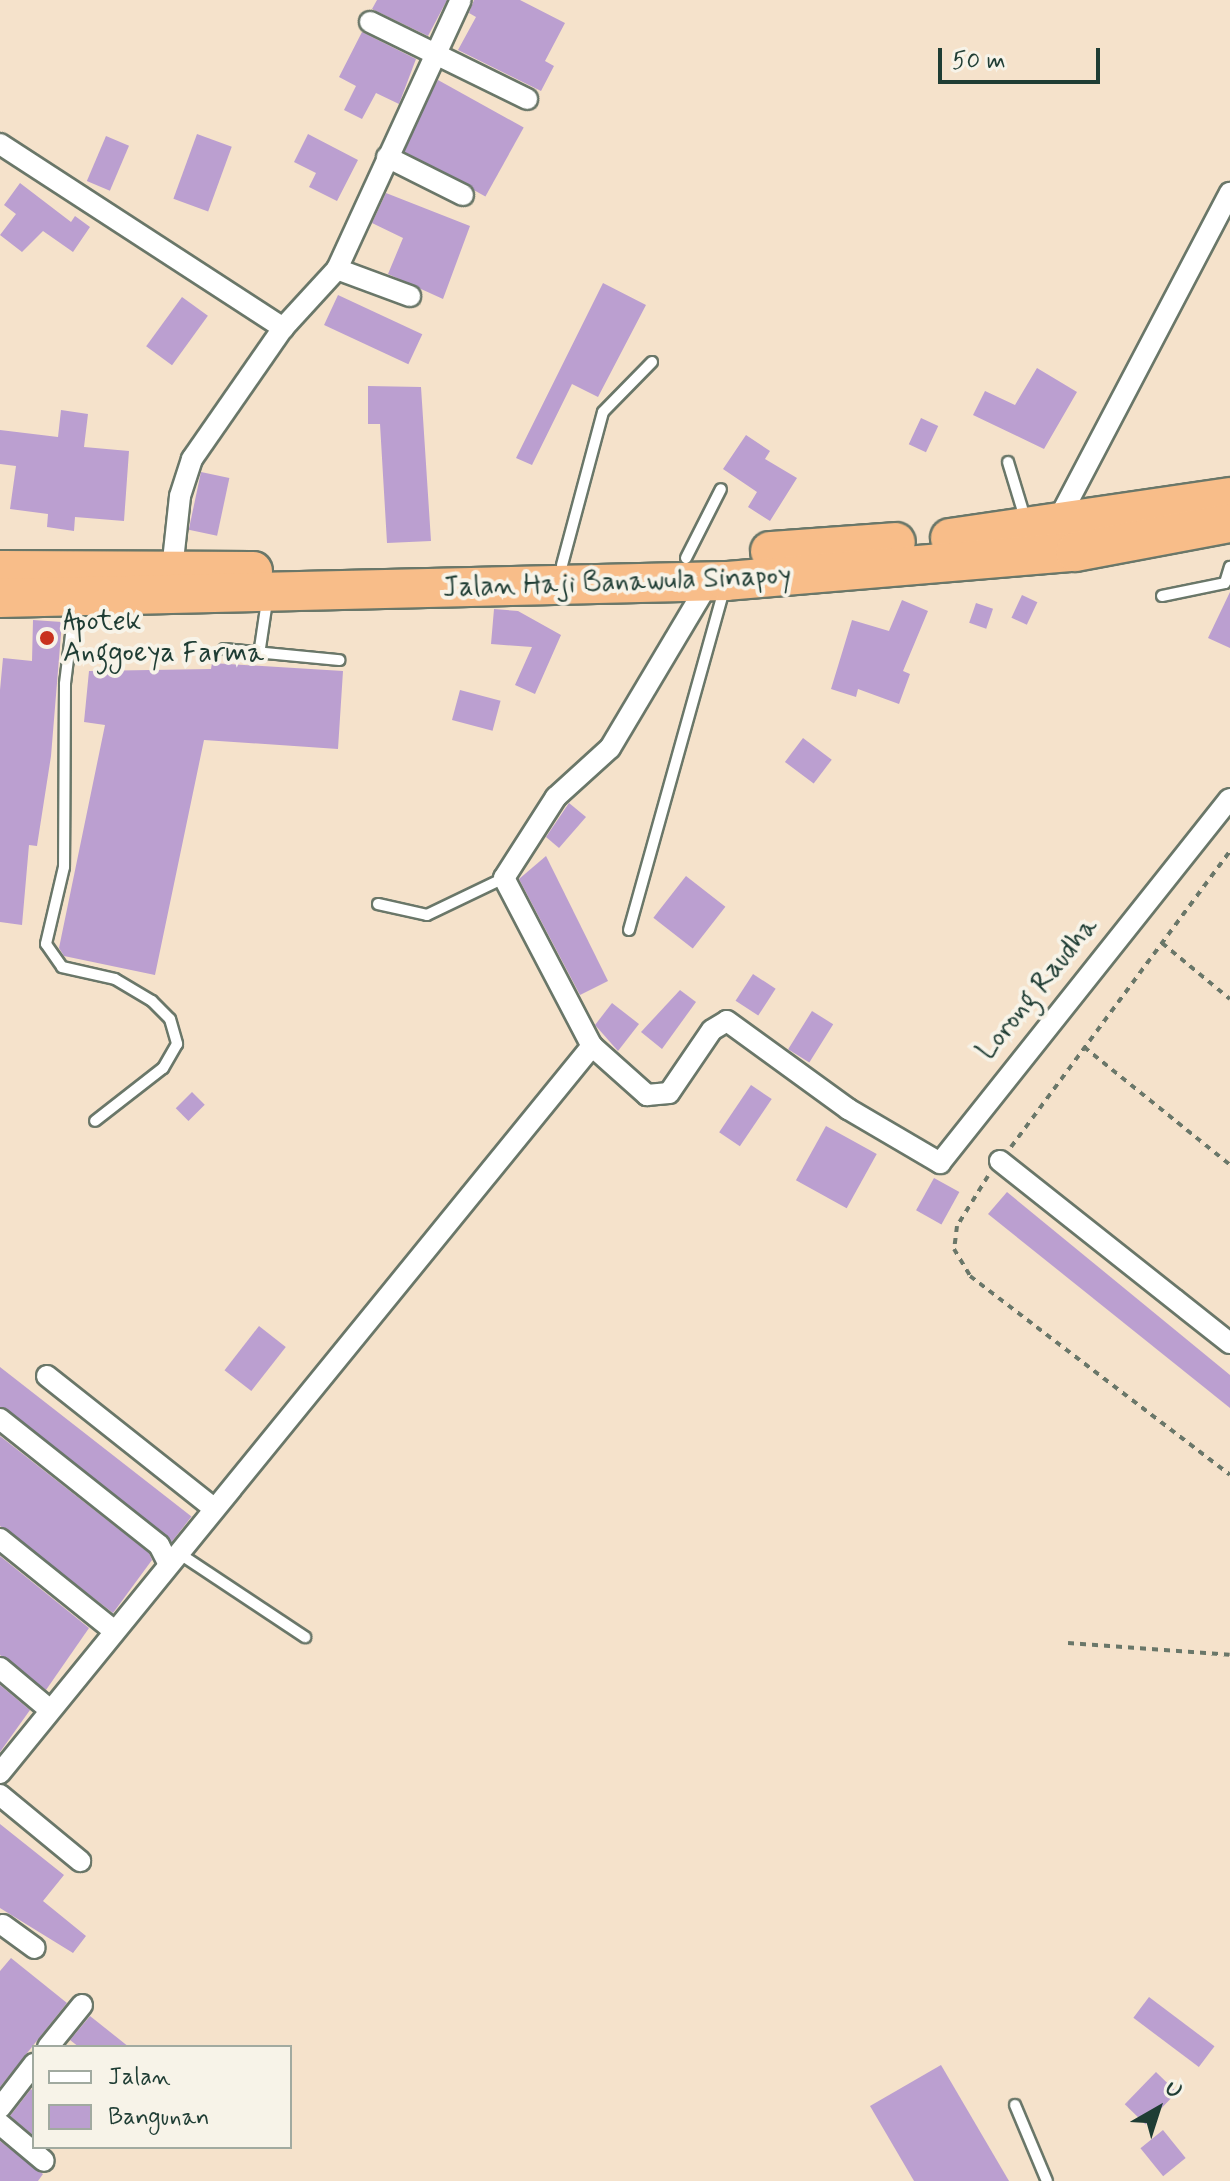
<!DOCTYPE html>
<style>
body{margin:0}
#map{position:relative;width:1230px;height:2181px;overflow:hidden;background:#f5e2cb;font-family:Mynerve,sans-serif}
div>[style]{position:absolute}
.building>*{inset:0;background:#bb9fd0;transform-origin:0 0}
.path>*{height:4px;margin-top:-2px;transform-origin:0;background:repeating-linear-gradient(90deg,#6a7769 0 6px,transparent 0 12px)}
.roads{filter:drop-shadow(2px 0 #6a7769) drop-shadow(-2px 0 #6a7769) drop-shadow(0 2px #6a7769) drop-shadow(0 -2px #6a7769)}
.lane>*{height:10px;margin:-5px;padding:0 5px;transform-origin:5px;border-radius:5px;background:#fff}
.street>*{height:20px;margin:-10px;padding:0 10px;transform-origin:10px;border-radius:10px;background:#fff}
.highway>*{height:38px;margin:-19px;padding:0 19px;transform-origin:19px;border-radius:19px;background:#f8bd89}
.dots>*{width:22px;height:22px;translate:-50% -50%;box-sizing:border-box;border:4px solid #f7f3e8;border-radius:50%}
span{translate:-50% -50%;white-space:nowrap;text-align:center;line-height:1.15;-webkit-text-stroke:8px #f7f3e8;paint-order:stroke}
.street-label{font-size:28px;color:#1f3d34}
.poi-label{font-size:28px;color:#1f3d34}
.left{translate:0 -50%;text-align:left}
.legend{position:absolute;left:32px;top:2045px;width:260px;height:104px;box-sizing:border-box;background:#f7f3e8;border:2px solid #a1aaa0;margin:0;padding:10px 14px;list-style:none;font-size:24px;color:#1f3d34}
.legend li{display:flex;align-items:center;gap:16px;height:40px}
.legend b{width:40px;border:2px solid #a1aaa0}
.north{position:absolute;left:1118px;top:2069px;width:80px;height:80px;-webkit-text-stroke:6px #f7f3e8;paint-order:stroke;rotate:39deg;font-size:22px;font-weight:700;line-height:32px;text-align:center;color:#1f3d34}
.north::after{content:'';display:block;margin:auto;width:28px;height:36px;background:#1f3d34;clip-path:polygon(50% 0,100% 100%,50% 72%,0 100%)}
.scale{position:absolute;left:938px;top:48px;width:162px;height:36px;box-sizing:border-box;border:4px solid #1f3d34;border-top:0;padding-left:10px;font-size:24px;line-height:28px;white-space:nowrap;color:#1f3d34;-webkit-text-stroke:6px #f7f3e8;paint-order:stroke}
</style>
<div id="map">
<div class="building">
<i style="clip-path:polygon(377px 0,447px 0,428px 36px,372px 9px)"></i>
<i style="clip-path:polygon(474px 0,520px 0,565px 23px,545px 61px,554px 66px,541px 91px,458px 50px,476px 17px,469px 13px)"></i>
<i style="clip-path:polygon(362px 32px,416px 59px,399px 104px,376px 93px,362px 119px,344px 110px,356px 86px,339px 77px)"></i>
<i style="left:438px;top:80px;width:98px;height:79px;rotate:29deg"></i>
<i style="left:197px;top:134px;width:37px;height:69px;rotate:20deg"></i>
<i style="clip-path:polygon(308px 134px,358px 160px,337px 201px,309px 187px,316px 173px,294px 162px)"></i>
<i style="left:106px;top:136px;width:25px;height:49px;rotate:23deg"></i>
<i style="clip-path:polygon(20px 183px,71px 222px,75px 216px,90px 227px,73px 252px,43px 231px,22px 252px,0 235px,16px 214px,4px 205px)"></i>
<i style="clip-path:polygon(386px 193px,470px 226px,443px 299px,388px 274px,403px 238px,372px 223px)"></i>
<i style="clip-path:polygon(603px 283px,646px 305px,598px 397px,572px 384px,532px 465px,516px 458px)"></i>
<i style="left:338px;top:295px;width:93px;height:33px;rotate:25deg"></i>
<i style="left:182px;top:297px;width:32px;height:61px;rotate:36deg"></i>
<i style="clip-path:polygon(1037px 368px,1077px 392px,1044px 449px,973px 415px,985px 391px,1015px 405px)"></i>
<i style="clip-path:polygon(368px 386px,421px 387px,431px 541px,387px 543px,380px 424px,368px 424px)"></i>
<i style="clip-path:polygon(61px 410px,88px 414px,84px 447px,129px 451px,124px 521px,75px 517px,74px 531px,47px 527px,48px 514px,10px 509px,16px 466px,0 464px,0 430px,58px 437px)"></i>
<i style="left:921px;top:418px;width:19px;height:29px;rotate:25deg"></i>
<i style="clip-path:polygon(746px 435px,770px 451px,765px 459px,797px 478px,770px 521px,748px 507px,757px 492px,723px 469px)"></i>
<i style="left:201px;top:472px;width:29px;height:59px;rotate:12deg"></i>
<i style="clip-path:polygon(1230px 592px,1230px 648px,1208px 638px)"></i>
<i style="left:1022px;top:595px;width:17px;height:25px;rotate:25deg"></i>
<i style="clip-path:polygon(902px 600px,928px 611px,903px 671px,910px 674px,899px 704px,858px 689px,856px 697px,831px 689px,852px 620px,889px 631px)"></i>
<i style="left:976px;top:603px;width:18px;height:21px;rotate:19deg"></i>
<i style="clip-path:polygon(494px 609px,518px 611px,561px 635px,535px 694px,515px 685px,532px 647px,491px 644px)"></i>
<i style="clip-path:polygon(33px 620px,62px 622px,51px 756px,37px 846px,29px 845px,22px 925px,0 922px,0 690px,3px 658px,32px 661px)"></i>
<i style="clip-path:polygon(212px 663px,343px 671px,338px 749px,204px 740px,155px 975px,64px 956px,59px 948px,105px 725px,84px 722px,89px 671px,211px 669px)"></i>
<i style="left:460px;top:690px;width:42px;height:31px;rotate:15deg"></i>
<i style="left:803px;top:738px;width:36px;height:30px;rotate:37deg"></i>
<i style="clip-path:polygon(569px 803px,586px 817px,559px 848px,546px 837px)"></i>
<i style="clip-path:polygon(546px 856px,608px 981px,580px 995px,519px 879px)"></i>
<i style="left:686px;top:876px;width:50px;height:53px;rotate:38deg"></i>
<i style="left:753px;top:974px;width:27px;height:32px;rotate:33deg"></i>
<i style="clip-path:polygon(680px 990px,696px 1002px,662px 1049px,641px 1032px)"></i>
<i style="clip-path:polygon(612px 1003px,639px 1024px,618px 1051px,595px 1025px)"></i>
<i style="left:812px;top:1011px;width:25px;height:45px;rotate:32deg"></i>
<i style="left:751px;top:1085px;width:25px;height:57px;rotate:34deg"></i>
<i style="left:192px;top:1092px;width:18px;height:23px;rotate:45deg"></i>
<i style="left:826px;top:1126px;width:58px;height:62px;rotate:29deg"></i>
<i style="left:934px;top:1178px;width:29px;height:37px;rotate:29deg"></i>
<i style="clip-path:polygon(1007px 1192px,1230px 1375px,1230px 1408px,988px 1214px)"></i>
<i style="left:259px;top:1326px;width:34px;height:56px;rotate:38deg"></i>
<i style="left:0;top:1367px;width:243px;height:39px;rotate:38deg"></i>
<i style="clip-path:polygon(0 1436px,149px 1553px,152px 1560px,113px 1613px,0 1526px)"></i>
<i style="clip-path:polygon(0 1556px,89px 1628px,46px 1690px,0 1655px)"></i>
<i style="clip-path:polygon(0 1685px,30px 1710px,0 1752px)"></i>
<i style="clip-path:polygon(0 1824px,64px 1875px,43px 1901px,86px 1936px,73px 1953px,0 1908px)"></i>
<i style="clip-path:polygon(11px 1958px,67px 2003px,0 2087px,0 1971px)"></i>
<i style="left:1149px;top:1997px;width:82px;height:26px;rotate:37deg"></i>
<i style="clip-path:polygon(90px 2016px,129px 2047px,79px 2047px,70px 2040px)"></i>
<i style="clip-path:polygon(941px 2065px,1009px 2181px,914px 2181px,870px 2106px)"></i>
<i style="left:1156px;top:2072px;width:29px;height:45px;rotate:44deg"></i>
<i style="clip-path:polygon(31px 2089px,34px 2092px,34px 2136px,10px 2116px)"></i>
<i style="left:1163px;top:2130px;width:36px;height:29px;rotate:51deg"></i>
<i style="clip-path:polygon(0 2141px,43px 2174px,38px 2181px,0 2181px)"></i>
</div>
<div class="path">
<i style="left:1162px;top:943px;width:88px;rotate:39.5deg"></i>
<i style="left:1084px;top:1047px;width:188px;rotate:38.9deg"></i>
<i style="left:1011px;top:1147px;width:368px;rotate:-53.5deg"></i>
<i style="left:988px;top:1176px;width:59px;rotate:121.8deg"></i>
<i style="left:957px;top:1226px;width:23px;rotate:97deg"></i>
<i style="left:954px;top:1249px;width:31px;rotate:59deg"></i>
<i style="left:970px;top:1276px;width:327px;rotate:37.4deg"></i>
<i style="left:1068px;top:1643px;width:162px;rotate:4.2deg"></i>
</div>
<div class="roads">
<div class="lane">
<i style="left:1008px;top:462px;width:59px;rotate:73.1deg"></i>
<i style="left:686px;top:558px;width:77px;rotate:-63.1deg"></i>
<i style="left:562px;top:565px;width:158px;rotate:-75deg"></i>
<i style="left:603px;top:412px;width:70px;rotate:-45.6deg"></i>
<i style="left:1162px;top:596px;width:64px;rotate:-11.7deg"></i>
<i style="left:1225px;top:583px;width:17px;rotate:-73deg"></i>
<i style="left:75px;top:602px;width:83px;rotate:97deg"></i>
<i style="left:65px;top:684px;width:183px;rotate:90.3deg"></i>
<i style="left:64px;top:867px;width:79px;rotate:103.2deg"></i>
<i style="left:46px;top:944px;width:28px;rotate:55deg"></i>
<i style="left:62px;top:967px;width:54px;rotate:12.8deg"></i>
<i style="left:115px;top:979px;width:43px;rotate:30.7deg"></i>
<i style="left:152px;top:1001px;width:25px;rotate:45deg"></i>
<i style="left:170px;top:1019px;width:26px;rotate:74deg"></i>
<i style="left:177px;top:1044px;width:28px;rotate:120deg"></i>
<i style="left:163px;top:1068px;width:86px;rotate:142.1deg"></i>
<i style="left:260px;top:648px;width:48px;rotate:-81.5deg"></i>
<i style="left:224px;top:649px;width:116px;rotate:5.5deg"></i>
<i style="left:378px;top:904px;width:50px;rotate:12.7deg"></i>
<i style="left:427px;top:915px;width:85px;rotate:-25.7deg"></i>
<i style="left:629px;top:930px;width:353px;rotate:-74.4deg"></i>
<i style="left:177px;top:1552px;width:154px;rotate:33.6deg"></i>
<i style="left:1015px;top:2105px;width:82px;rotate:67.2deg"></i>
</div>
<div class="street">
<i style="left:370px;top:22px;width:175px;rotate:26.1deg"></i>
<i style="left:0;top:144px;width:338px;rotate:33deg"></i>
<i style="left:387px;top:157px;width:85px;rotate:26.6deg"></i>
<i style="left:337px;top:269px;width:78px;rotate:20.3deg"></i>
<i style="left:1056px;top:524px;width:374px;rotate:-62.3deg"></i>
<i style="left:172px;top:570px;width:74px;rotate:-83.8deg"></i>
<i style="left:180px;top:496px;width:39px;rotate:-72deg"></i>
<i style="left:192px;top:459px;width:160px;rotate:-55.2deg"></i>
<i style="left:283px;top:328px;width:80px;rotate:-47.5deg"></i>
<i style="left:337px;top:269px;width:296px;rotate:-65.3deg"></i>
<i style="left:709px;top:582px;width:193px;rotate:120.8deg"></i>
<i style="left:610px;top:748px;width:73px;rotate:137.8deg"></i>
<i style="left:556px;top:797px;width:96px;rotate:122.7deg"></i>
<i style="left:504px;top:878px;width:190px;rotate:62.4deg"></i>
<i style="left:592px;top:1046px;width:74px;rotate:41.7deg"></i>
<i style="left:647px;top:1095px;width:22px;rotate:-5deg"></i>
<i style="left:669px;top:1093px;width:76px;rotate:-55.7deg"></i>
<i style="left:712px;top:1030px;width:17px;rotate:-31deg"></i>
<i style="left:727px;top:1021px;width:150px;rotate:36deg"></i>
<i style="left:848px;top:1109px;width:107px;rotate:30.4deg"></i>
<i style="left:940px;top:1163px;width:465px;rotate:-51.5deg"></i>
<i style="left:1000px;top:1161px;width:293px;rotate:38.4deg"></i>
<i style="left:47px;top:1376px;width:211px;rotate:38.4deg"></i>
<i style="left:0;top:1419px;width:203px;rotate:38.4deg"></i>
<i style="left:159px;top:1545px;width:18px;rotate:63deg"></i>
<i style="left:0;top:1539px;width:145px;rotate:38.8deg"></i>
<i style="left:0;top:1668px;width:65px;rotate:40deg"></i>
<i style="left:0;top:1773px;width:938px;rotate:-50.84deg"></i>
<i style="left:0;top:1795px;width:104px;rotate:39.5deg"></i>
<i style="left:3px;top:1925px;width:39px;rotate:36deg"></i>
<i style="left:48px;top:2047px;width:54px;rotate:-51deg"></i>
<i style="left:0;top:2108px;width:56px;rotate:-52.3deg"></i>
<i style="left:0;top:2124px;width:57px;rotate:40.1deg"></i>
</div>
<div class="highway">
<i style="left:950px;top:538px;width:283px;rotate:-8.3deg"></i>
<i style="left:770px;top:551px;width:126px;rotate:-4.1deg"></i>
<i style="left:0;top:570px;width:253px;rotate:0.2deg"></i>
<i style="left:0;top:598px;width:726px;rotate:-1.34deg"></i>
<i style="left:726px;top:581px;width:350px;rotate:-4.8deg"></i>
<i style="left:1075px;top:552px;width:158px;rotate:-10.6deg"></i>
</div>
</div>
<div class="dots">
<i style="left:47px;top:638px;background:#c8321e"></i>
</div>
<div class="street-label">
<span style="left:617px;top:583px;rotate:-2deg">Jalan Haji Banawula Sinapoy</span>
<span style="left:1038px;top:989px;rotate:-51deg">Lorong Raudha</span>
</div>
<div class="poi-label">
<span class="left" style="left:63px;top:638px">Apotek<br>Anggoeya Farma</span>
</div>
<ul class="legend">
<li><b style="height:10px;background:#fff"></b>Jalan</li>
<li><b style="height:22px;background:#bb9fd0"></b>Bangunan</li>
</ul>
<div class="north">U</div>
<div class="scale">50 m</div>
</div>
